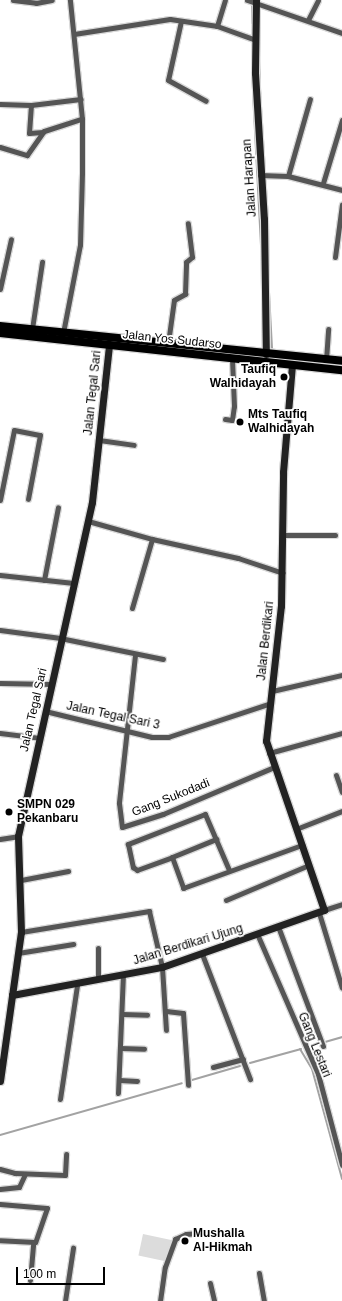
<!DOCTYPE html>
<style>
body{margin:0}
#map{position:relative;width:342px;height:1301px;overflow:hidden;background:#fff;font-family:Helvetica,sans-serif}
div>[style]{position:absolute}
.green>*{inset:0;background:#dcdcdc;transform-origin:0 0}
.stream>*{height:2px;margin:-1px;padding:0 1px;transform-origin:1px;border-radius:1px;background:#a3a3a3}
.roads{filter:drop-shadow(1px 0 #dbdbdb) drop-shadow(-1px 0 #dbdbdb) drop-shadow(0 1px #dbdbdb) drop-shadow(0 -1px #dbdbdb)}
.street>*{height:5px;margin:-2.5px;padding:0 2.5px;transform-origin:2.5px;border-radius:2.5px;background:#555}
.secondary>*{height:7px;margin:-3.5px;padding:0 3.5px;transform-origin:3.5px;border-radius:3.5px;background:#222}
.primary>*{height:8px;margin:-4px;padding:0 4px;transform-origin:4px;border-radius:4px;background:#000}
.dots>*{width:11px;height:11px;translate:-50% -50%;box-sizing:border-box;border:2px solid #fff;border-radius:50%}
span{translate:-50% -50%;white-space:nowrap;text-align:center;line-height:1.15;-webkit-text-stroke:3.5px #fff;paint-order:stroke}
.street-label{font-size:12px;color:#000}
.poi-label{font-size:12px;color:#000;font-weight:700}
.right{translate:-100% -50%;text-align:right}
.left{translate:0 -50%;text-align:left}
.scale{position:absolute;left:16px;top:1267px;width:89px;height:18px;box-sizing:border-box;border:2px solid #000;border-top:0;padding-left:5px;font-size:12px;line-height:14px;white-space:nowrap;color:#000;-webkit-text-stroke:3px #fff;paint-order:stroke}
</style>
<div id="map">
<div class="green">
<i style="left:143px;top:1234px;width:30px;height:22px;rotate:12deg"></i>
</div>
<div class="stream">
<i style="left:252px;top:2px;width:21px;rotate:90deg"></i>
<i style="left:259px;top:24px;width:10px;rotate:-90deg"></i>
<i style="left:259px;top:58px;width:36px;rotate:88deg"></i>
<i style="left:253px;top:93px;width:155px;rotate:87deg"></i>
<i style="left:268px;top:274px;width:75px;rotate:86.9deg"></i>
<i style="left:325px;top:1042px;width:18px;rotate:-16deg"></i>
<i style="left:307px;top:1047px;width:9px;rotate:-18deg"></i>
<i style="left:300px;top:1049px;width:23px;rotate:59deg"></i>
<i style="left:312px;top:1069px;width:114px;rotate:74.7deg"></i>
<i style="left:250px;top:1063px;width:53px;rotate:-15.4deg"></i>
<i style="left:192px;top:1080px;width:50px;rotate:-16.3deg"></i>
<i style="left:0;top:1135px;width:189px;rotate:-15.9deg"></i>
</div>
<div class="roads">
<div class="street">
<i style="left:13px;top:0;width:23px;rotate:7deg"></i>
<i style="left:36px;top:3px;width:16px;rotate:-11deg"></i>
<i style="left:247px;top:0;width:101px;rotate:19.2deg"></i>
<i style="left:308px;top:20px;width:22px;rotate:-63deg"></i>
<i style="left:181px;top:21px;width:60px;rotate:102.4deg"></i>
<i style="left:168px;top:80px;width:43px;rotate:28.9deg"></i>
<i style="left:217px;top:26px;width:27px;rotate:-73deg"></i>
<i style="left:74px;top:34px;width:97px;rotate:-8.9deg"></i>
<i style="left:170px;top:19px;width:48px;rotate:8.5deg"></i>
<i style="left:217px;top:26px;width:41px;rotate:19.7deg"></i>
<i style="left:0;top:104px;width:31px;rotate:2deg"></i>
<i style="left:43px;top:132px;width:14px;rotate:176deg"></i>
<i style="left:29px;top:133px;width:28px;rotate:-86deg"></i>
<i style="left:31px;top:105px;width:50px;rotate:-6.8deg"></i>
<i style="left:0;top:147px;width:28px;rotate:17deg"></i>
<i style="left:27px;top:155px;width:29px;rotate:-55deg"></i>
<i style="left:44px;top:131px;width:40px;rotate:-18deg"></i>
<i style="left:260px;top:175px;width:28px;rotate:2deg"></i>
<i style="left:288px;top:176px;width:56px;rotate:14.5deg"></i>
<i style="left:288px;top:176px;width:80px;rotate:-74.1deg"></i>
<i style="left:323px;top:183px;width:66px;rotate:-73.2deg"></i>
<i style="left:335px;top:257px;width:53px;rotate:-82.5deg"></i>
<i style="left:0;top:289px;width:51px;rotate:-77.6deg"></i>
<i style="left:32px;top:329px;width:68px;rotate:-81.5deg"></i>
<i style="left:63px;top:333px;width:90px;rotate:-79.1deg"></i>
<i style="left:80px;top:245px;width:72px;rotate:-88.4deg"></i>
<i style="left:82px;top:173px;width:54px;rotate:-90deg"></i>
<i style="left:82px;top:119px;width:120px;rotate:-95.8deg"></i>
<i style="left:168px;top:343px;width:43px;rotate:-82.1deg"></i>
<i style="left:174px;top:300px;width:13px;rotate:-29deg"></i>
<i style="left:185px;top:294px;width:32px;rotate:-88deg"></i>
<i style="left:186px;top:262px;width:8px;rotate:-40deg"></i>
<i style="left:192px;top:257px;width:34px;rotate:-97deg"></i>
<i style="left:326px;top:360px;width:31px;rotate:-86deg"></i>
<i style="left:225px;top:419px;width:7px;rotate:8deg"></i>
<i style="left:232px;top:420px;width:14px;rotate:-82deg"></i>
<i style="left:234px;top:406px;width:48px;rotate:-92.4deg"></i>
<i style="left:99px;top:440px;width:35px;rotate:8deg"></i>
<i style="left:0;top:500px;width:71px;rotate:-78.7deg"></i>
<i style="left:14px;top:430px;width:26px;rotate:11deg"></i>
<i style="left:40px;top:435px;width:65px;rotate:100.6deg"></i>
<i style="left:88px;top:521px;width:66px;rotate:15.7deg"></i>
<i style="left:152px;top:539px;width:88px;rotate:12.5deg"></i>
<i style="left:238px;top:558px;width:47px;rotate:18.4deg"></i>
<i style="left:283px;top:535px;width:52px"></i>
<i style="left:0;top:575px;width:74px;rotate:6.2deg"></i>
<i style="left:44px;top:580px;width:74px;rotate:-79.1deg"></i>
<i style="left:132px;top:608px;width:72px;rotate:-73.8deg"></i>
<i style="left:0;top:630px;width:61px;rotate:7.6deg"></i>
<i style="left:60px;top:638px;width:105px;rotate:11.5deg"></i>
<i style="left:135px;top:655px;width:149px;rotate:96.2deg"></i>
<i style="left:119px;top:803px;width:24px;rotate:83deg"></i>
<i style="left:122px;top:827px;width:43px;rotate:-17.6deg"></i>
<i style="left:163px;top:814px;width:121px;rotate:-22.9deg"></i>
<i style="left:0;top:683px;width:52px;rotate:1.1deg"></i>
<i style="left:272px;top:691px;width:72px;rotate:-12.9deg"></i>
<i style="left:45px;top:711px;width:110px;rotate:13.7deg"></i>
<i style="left:152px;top:737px;width:16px"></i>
<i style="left:168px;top:737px;width:105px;rotate:-18.3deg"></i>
<i style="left:0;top:733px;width:38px;rotate:7deg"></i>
<i style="left:269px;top:753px;width:76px;rotate:-15.3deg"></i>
<i style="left:336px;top:775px;width:18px;rotate:71deg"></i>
<i style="left:296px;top:829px;width:49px;rotate:-21.4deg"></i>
<i style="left:0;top:839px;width:18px;rotate:-9deg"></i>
<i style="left:172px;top:857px;width:48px;rotate:-22.2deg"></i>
<i style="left:229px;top:870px;width:61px;rotate:-113.2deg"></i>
<i style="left:205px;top:814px;width:83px;rotate:158.7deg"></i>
<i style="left:128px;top:844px;width:24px;rotate:78deg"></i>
<i style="left:133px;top:867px;width:5px;rotate:37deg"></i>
<i style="left:137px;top:870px;width:37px;rotate:-20deg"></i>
<i style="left:172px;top:857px;width:33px;rotate:70deg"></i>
<i style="left:183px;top:888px;width:127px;rotate:-19.9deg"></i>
<i style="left:21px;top:880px;width:48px;rotate:-10.8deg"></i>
<i style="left:226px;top:900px;width:90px;rotate:-22.9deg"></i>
<i style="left:324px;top:910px;width:19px;rotate:-18deg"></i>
<i style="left:319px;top:913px;width:78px;rotate:73deg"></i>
<i style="left:279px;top:929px;width:125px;rotate:69.4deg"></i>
<i style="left:21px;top:932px;width:130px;rotate:-9.3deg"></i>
<i style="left:149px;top:911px;width:57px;rotate:76.9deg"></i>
<i style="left:162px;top:967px;width:63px;rotate:86.4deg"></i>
<i style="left:258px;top:936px;width:150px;rotate:66.5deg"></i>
<i style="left:318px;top:1074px;width:94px;rotate:75.2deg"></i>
<i style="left:98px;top:948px;width:31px;rotate:90deg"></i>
<i style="left:18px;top:953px;width:56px;rotate:-9.3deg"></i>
<i style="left:202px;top:954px;width:134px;rotate:69deg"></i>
<i style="left:166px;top:1011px;width:17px;rotate:7deg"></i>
<i style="left:183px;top:1013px;width:72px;rotate:86deg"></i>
<i style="left:122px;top:1014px;width:25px;rotate:2deg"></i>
<i style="left:120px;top:1048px;width:24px;rotate:2deg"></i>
<i style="left:213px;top:1067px;width:31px;rotate:-15deg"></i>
<i style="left:119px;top:1080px;width:18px;rotate:3deg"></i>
<i style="left:118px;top:1093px;width:117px;rotate:-87.6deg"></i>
<i style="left:60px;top:1099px;width:115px;rotate:-81.5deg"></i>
<i style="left:0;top:1169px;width:16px;rotate:15deg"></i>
<i style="left:15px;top:1173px;width:50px;rotate:2.3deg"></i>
<i style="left:65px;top:1175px;width:21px;rotate:-87deg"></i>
<i style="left:0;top:1189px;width:19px;rotate:-6deg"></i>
<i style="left:19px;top:1187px;width:14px;rotate:-65deg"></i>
<i style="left:0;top:1204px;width:47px;rotate:4.9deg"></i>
<i style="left:47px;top:1208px;width:36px;rotate:109deg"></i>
<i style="left:35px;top:1242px;width:35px;rotate:-177deg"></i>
<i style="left:259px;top:1273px;width:28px;rotate:80deg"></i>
<i style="left:30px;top:1280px;width:38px;rotate:-85deg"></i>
<i style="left:210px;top:1283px;width:18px;rotate:77deg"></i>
<i style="left:65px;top:1301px;width:54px;rotate:-81.4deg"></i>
<i style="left:160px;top:1301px;width:34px;rotate:-82deg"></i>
<i style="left:165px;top:1267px;width:30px;rotate:-70deg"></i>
<i style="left:175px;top:1239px;width:12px;rotate:-24deg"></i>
<i style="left:186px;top:1234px;width:24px;rotate:-5deg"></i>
</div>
<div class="secondary">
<i style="left:256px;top:0;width:73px;rotate:90.8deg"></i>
<i style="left:255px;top:73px;width:146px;rotate:86.5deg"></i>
<i style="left:264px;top:219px;width:135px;rotate:89.2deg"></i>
<i style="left:12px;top:995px;width:153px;rotate:-10.6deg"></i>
<i style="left:162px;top:967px;width:172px;rotate:-19.4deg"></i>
<i style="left:324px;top:910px;width:179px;rotate:-108.9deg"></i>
<i style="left:266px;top:741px;width:136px;rotate:-83.7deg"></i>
<i style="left:281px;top:606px;width:134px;rotate:-89.1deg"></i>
<i style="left:283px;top:472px;width:107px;rotate:-85.2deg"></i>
<i style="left:0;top:1081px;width:150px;rotate:-82deg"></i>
<i style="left:21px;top:932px;width:96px;rotate:-91.8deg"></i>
<i style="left:18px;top:836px;width:342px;rotate:-77.5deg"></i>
<i style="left:92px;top:502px;width:157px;rotate:-83.8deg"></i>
</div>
<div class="primary">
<i style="left:0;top:326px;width:344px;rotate:5.8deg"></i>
<i style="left:0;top:333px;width:344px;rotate:6.2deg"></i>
</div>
</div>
<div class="dots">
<i style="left:284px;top:377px;background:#000"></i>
<i style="left:240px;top:422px;background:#000"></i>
<i style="left:9px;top:812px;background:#000"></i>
<i style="left:185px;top:1241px;background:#000"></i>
</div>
<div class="street-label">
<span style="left:250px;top:178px;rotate:-94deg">Jalan Harapan</span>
<span style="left:172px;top:340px;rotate:6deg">Jalan Yos Sudarso</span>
<span style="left:93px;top:393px;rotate:-84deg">Jalan Tegal Sari</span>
<span style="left:266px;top:641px;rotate:-84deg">Jalan Berdikari</span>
<span style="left:34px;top:710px;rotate:-77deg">Jalan Tegal Sari</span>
<span style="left:113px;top:716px;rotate:12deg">Jalan Tegal Sari 3</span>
<span style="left:171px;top:798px;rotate:-22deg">Gang Sukodadi</span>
<span style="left:188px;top:945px;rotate:-17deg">Jalan Berdikari Ujung</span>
<span style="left:314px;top:1045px;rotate:68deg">Gang Lestari</span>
</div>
<div class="poi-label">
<span class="right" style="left:276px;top:377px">Taufiq<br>Walhidayah</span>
<span class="left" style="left:248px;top:422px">Mts Taufiq<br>Walhidayah</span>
<span class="left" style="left:17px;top:812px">SMPN 029<br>Pekanbaru</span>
<span class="left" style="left:193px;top:1241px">Mushalla<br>Al-Hikmah</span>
</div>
<div class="scale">100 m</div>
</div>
